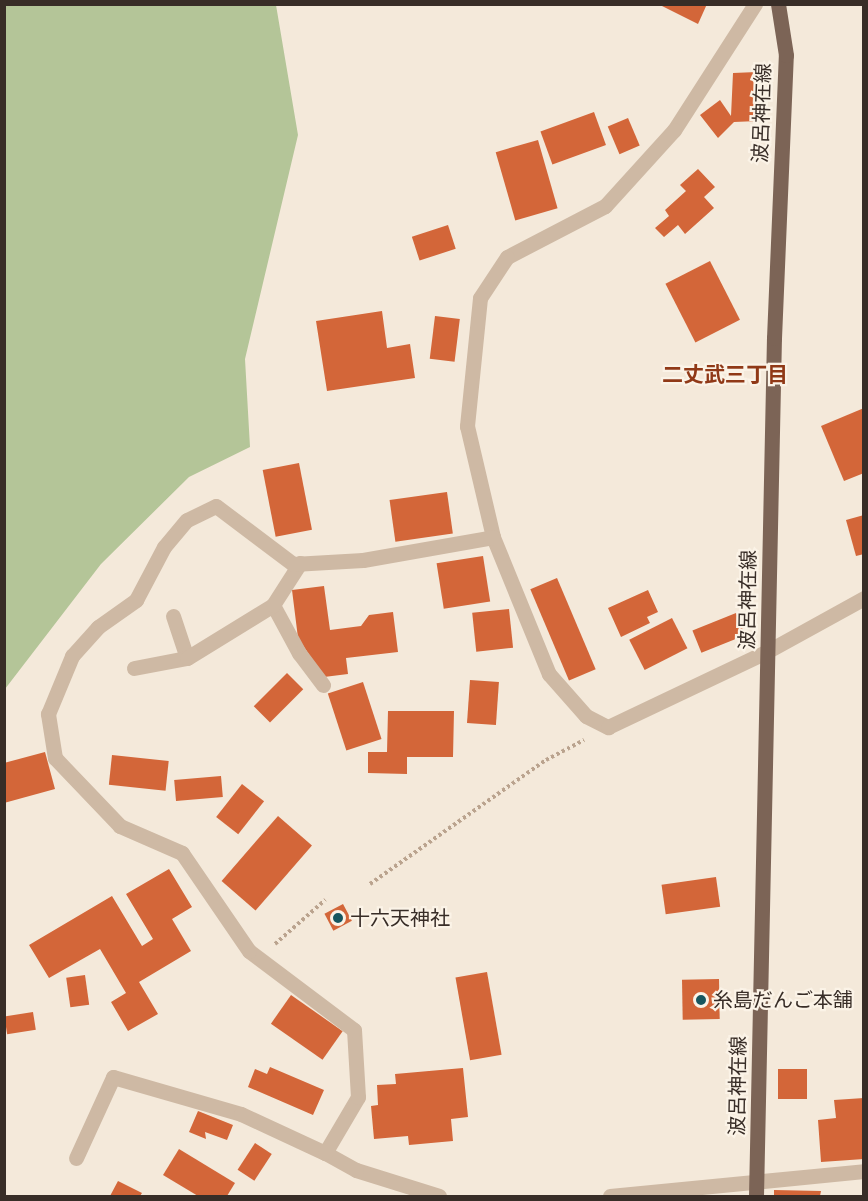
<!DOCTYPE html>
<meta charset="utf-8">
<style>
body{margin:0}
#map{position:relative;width:868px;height:1201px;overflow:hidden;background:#f4e9da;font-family:"PT Sans","Noto Sans JP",sans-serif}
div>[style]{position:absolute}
.green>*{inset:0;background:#b4c598}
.building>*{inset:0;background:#d36639;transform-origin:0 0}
.path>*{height:4px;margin-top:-2px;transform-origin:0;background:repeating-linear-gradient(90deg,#baa38e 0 3px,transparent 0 6px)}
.minor>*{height:15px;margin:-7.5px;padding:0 7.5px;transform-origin:7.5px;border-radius:7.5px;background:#ceb9a4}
.major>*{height:15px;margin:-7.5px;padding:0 7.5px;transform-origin:7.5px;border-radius:7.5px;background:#7c6456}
.dots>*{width:16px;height:16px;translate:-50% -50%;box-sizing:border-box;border:3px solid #fbf3e7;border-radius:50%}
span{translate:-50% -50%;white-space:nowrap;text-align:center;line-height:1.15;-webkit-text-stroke:4.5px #fbf3e7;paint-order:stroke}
.street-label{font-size:20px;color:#382d27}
.poi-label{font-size:20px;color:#382d27}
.left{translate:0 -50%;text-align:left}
.neighbourhood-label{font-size:21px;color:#903917;font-weight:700}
.frame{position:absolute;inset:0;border:6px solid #382d27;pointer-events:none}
</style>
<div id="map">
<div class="green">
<i style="clip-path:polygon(5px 4px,276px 5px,298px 135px,245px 359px,250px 447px,189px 477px,101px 564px,5px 689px)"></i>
</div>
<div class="building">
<i style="clip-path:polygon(658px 4px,707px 4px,698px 24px)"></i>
<i style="clip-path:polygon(757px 72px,758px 121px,734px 122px,718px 138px,700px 115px,720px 100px,731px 116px,733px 73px)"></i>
<i style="left:594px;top:112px;width:35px;height:57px;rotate:70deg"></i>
<i style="left:628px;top:118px;width:30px;height:22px;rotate:67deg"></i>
<i style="left:538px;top:140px;width:71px;height:44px;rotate:74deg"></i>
<i style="clip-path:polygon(698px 169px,715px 187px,704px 197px,714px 208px,685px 234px,678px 225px,664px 237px,655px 228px,669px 216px,665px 210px,686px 191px,680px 185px)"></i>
<i style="left:448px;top:225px;width:25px;height:38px;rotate:72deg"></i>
<i style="left:710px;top:261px;width:66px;height:50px;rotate:63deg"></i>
<i style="clip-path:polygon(382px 311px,387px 348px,410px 344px,415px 378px,327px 391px,316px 321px)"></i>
<i style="left:435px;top:316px;width:25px;height:43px;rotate:7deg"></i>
<i style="clip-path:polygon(864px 408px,864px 473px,844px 481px,821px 426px)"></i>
<i style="left:299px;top:463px;width:68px;height:37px;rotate:79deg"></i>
<i style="left:447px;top:492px;width:42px;height:58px;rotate:82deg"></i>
<i style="clip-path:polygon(864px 515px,864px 554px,856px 556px,846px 520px)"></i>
<i style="left:483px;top:556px;width:46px;height:47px;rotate:81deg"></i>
<i style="left:557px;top:578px;width:99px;height:29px;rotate:67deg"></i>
<i style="clip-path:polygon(324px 586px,330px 630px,361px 626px,369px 615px,393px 612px,398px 652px,346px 658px,348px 674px,324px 677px,298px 638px,292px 590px)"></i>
<i style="clip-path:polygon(648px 590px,658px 612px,647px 617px,650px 623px,621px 637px,608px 608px)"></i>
<i style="left:509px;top:609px;width:39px;height:37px;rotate:84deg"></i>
<i style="left:736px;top:613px;width:24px;height:47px;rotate:68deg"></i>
<i style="left:672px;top:618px;width:34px;height:48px;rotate:63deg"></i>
<i style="left:287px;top:673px;width:23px;height:47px;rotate:45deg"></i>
<i style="left:470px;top:680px;width:29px;height:43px;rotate:4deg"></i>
<i style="left:363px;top:682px;width:60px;height:37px;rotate:72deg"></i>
<i style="clip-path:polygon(388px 711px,454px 711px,453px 757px,407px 757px,407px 774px,368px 773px,368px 752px,387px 752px)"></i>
<i style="clip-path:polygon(45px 752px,55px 789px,4px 803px,4px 763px)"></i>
<i style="left:112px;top:755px;width:57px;height:30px;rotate:6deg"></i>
<i style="left:221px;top:776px;width:21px;height:47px;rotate:85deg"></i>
<i style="left:242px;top:784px;width:28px;height:42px;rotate:38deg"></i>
<i style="left:278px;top:816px;width:45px;height:86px;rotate:41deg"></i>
<i style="clip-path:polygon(169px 869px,192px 907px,172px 919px,191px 951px,139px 982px,158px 1014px,128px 1031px,111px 1002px,126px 993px,100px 949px,49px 978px,29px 945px,112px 896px,142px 946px,153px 939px,126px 894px)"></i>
<i style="left:716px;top:877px;width:30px;height:55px;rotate:82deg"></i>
<i style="left:343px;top:904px;width:19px;height:21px;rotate:62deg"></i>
<i style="left:487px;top:972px;width:84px;height:32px;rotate:80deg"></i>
<i style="left:85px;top:975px;width:30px;height:19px;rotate:82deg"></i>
<i style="left:719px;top:979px;width:40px;height:37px;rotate:89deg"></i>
<i style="left:291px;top:995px;width:63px;height:35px;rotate:35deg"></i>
<i style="left:33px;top:1012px;width:18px;height:29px;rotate:81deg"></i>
<i style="clip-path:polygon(270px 1067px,324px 1090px,313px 1115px,248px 1087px,255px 1069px,267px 1074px)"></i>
<i style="clip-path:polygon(463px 1068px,468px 1117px,451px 1119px,453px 1141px,409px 1145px,408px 1136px,374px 1139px,371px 1106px,378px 1105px,377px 1085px,396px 1084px,395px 1074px)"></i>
<i style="left:778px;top:1069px;width:29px;height:30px"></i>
<i style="clip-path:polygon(864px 1098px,864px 1159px,821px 1162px,818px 1120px,836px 1118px,834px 1100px)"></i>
<i style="clip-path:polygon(198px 1111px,233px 1125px,227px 1140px,205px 1132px,206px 1139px,189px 1132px)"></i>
<i style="left:255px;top:1143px;width:20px;height:32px;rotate:33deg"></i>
<i style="clip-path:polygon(179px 1149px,235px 1183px,227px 1196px,198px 1196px,163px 1175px)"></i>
<i style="clip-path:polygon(118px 1181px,142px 1193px,140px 1196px,110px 1196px)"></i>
<i style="clip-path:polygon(774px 1190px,821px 1191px,820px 1196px,774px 1196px)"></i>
</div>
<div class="path">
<i style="left:370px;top:884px;width:215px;rotate:-35.2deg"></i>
<i style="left:546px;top:760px;width:43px;rotate:-27.8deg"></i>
<i style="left:275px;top:944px;width:67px;rotate:-41.3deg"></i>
</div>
<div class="minor">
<i style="left:755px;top:4px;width:150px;rotate:122.7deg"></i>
<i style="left:674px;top:130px;width:103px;rotate:132.2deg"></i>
<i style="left:605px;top:206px;width:110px;rotate:152.5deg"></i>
<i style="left:507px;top:257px;width:49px;rotate:123.4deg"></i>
<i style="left:480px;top:298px;width:129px;rotate:95.8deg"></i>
<i style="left:467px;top:426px;width:114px;rotate:76.8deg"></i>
<i style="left:493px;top:537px;width:148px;rotate:67.8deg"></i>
<i style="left:549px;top:674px;width:56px;rotate:48.6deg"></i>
<i style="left:586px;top:716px;width:25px;rotate:27deg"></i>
<i style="left:608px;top:727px;width:177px;rotate:-25.4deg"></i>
<i style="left:768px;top:651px;width:110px;rotate:-28.9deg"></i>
<i style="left:273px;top:605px;width:55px;rotate:61.6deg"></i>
<i style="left:299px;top:653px;width:40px;rotate:53deg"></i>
<i style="left:173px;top:616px;width:44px;rotate:71.6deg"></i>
<i style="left:134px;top:668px;width:54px;rotate:-10.7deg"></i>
<i style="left:187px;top:658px;width:101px;rotate:-31.6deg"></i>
<i style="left:273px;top:605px;width:50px;rotate:-57.3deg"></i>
<i style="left:76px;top:1158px;width:89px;rotate:-65.4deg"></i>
<i style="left:113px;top:1077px;width:133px;rotate:16.1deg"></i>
<i style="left:241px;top:1114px;width:93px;rotate:24.9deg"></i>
<i style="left:439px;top:1196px;width:87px;rotate:-162.6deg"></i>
<i style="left:356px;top:1170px;width:35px;rotate:-151deg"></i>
<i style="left:325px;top:1153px;width:65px;rotate:-59.5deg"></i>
<i style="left:358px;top:1097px;width:67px;rotate:-93.4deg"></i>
<i style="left:354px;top:1030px;width:131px;rotate:-143deg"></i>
<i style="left:249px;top:951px;width:119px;rotate:-124.4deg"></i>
<i style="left:182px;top:853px;width:68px;rotate:-156.5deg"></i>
<i style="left:120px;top:826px;width:94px;rotate:-133.7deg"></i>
<i style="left:55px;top:758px;width:45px;rotate:-99deg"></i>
<i style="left:48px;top:714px;width:63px;rotate:-67.5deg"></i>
<i style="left:72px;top:656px;width:39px;rotate:-48deg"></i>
<i style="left:98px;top:627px;width:47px;rotate:-35.4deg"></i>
<i style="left:136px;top:600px;width:60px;rotate:-62.2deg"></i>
<i style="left:164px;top:547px;width:35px;rotate:-50deg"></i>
<i style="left:187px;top:520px;width:32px;rotate:-26deg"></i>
<i style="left:216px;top:506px;width:96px;rotate:37deg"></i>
<i style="left:293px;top:564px;width:70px;rotate:-3.3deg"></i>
<i style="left:363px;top:560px;width:132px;rotate:-10deg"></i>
<i style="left:610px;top:1196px;width:255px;rotate:-5.6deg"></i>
</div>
<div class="major">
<i style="left:756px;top:1196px;width:858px;rotate:-88.8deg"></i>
<i style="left:774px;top:338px;width:283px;rotate:-87.6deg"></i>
<i style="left:786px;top:55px;width:52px;rotate:-98.9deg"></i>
</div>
<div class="dots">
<i style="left:338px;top:918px;background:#17565f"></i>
<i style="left:701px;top:1000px;background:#17565f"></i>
</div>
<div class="street-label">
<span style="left:762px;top:113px;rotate:-88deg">波呂神在線</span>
<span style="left:748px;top:600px;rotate:-89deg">波呂神在線</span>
<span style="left:738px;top:1086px;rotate:-89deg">波呂神在線</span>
</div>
<div class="poi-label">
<span class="left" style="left:350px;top:918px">十六天神社</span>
<span class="left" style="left:713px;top:1000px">糸島だんご本舗</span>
</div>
<div class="neighbourhood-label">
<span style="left:725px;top:375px">二丈武三丁目</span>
</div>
<div class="frame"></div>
</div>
